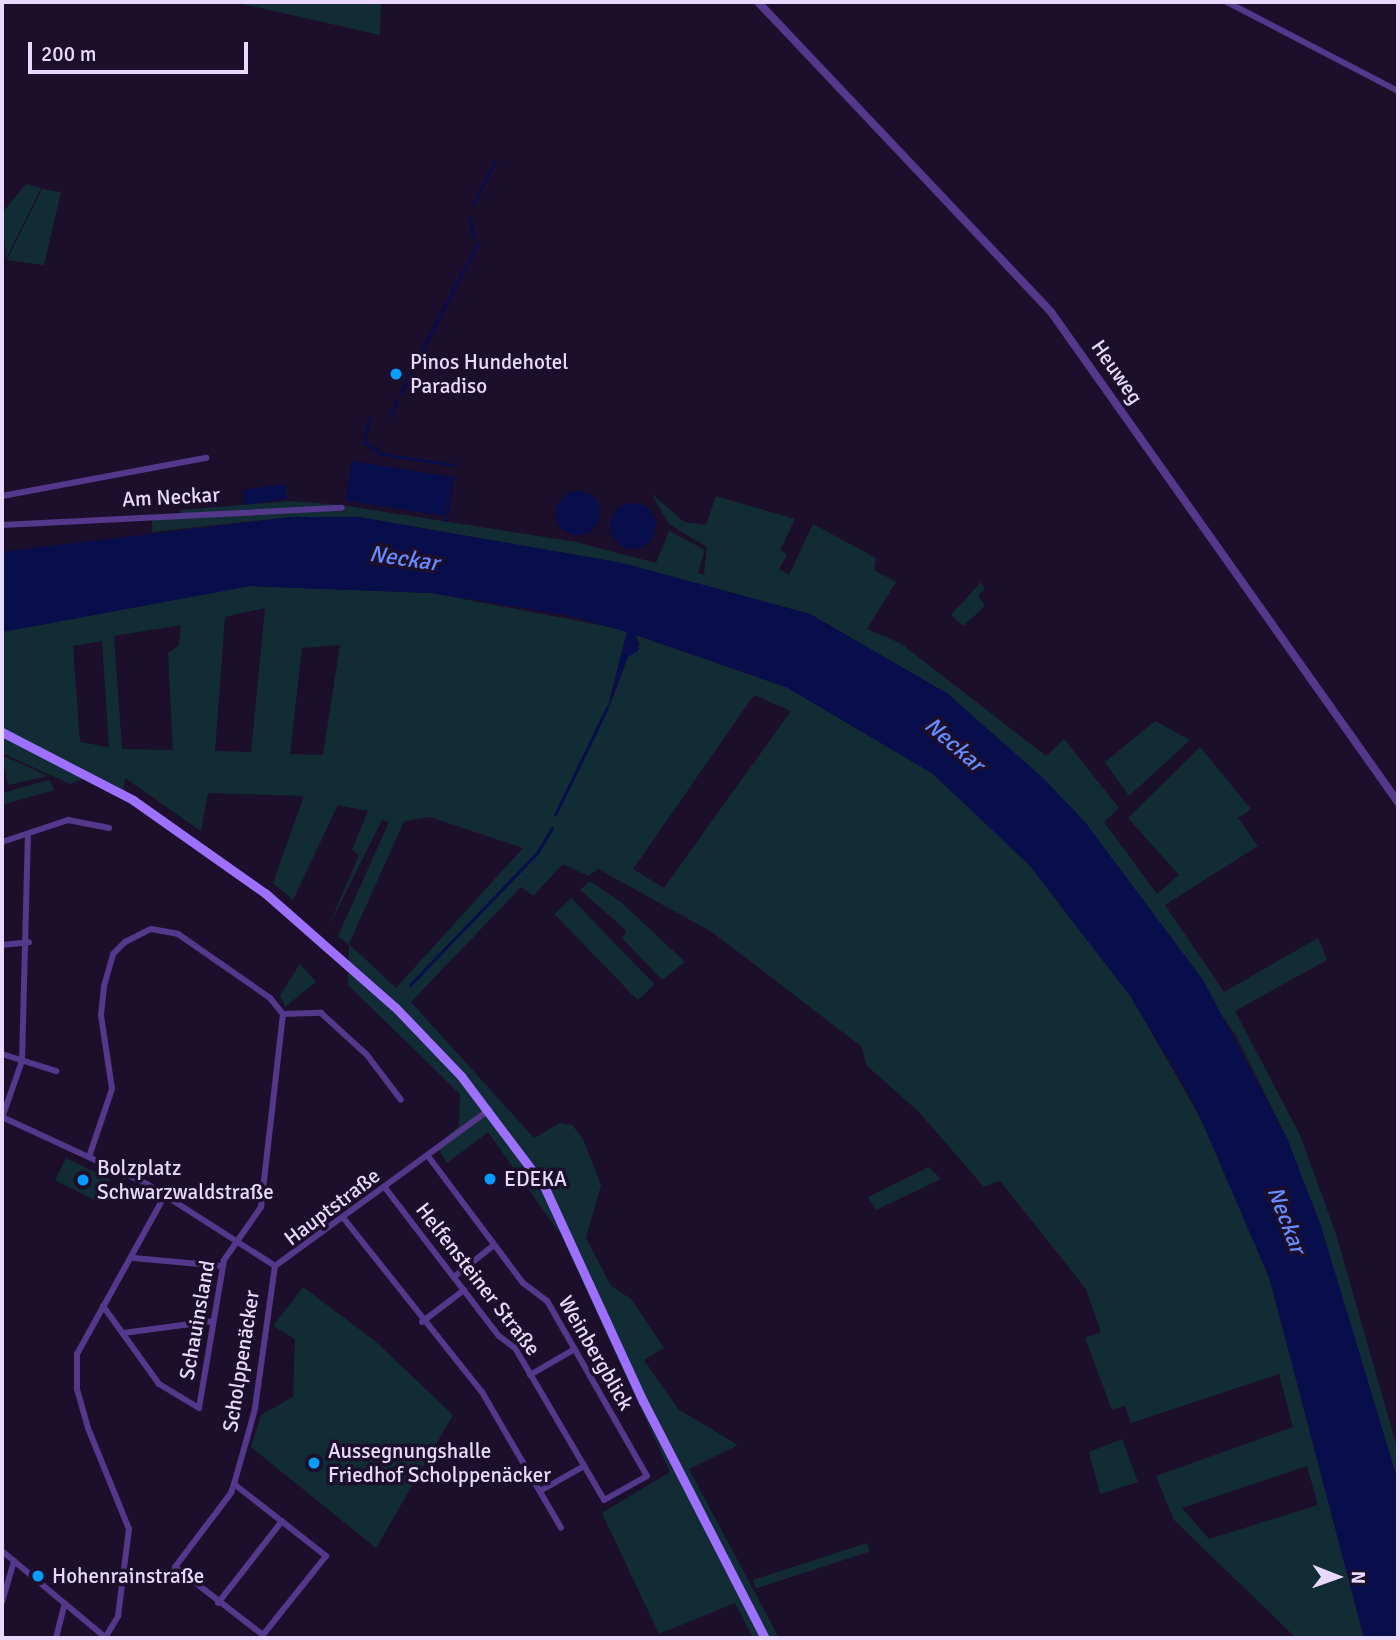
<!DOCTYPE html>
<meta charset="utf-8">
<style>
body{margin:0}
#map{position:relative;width:1400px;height:1640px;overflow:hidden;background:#1c0f2b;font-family:Signika,sans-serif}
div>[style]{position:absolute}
.green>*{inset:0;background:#122c35;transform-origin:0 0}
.water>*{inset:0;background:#080d4b;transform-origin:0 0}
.round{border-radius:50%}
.stream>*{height:2.5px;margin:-1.25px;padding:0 1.25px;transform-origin:1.25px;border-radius:1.25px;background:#080d4b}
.minor>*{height:6px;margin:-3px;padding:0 3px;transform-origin:3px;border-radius:3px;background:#54388c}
.tertiary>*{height:8px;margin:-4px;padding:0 4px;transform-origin:4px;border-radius:4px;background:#54388c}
.secondary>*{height:9px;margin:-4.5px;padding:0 4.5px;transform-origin:4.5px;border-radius:4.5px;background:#9e70ff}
.dots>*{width:19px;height:19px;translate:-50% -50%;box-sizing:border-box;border:4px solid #1c0f2b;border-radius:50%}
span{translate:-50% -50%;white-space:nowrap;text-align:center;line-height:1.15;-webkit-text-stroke:7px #1c0f2b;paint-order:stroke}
.poi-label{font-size:21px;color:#e9d9ff}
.left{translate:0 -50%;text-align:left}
.street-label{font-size:21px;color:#e9d9ff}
.water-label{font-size:23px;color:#678cff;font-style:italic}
.frame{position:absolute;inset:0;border:4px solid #e9d9ff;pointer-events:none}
.north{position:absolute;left:1302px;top:1542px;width:70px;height:70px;-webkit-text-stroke:5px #1c0f2b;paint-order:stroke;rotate:91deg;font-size:19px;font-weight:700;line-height:28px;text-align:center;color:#e9d9ff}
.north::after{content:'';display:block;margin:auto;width:24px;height:32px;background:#e9d9ff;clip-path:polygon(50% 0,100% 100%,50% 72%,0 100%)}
.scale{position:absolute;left:28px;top:42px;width:220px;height:32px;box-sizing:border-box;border:4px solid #e9d9ff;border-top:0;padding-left:9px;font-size:21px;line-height:24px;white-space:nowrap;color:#e9d9ff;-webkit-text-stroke:5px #1c0f2b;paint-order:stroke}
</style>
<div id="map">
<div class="green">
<i style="clip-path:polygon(238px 2px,381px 2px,380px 35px,243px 4px)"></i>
<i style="clip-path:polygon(26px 184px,41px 188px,6px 259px,2px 213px)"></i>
<i style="clip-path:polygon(42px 189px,61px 192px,44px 265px,7px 260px)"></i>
<i style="clip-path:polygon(651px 493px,684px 522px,706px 525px,716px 496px,795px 519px,780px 550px,787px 555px,779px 569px,789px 575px,813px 524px,876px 558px,874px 570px,896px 582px,867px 629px,900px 643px,1046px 756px,1064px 739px,1119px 808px,1104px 822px,1157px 894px,1179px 875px,1128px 818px,1200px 747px,1251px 809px,1238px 818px,1258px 846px,1165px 905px,1224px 992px,1318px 938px,1327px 960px,1235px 1011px,1300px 1135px,1336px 1234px,1398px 1451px,1398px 1481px,1287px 1138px,1235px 1034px,1085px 822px,948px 694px,810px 614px,622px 563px,359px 517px,291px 517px,152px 532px,152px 519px,181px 517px,180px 510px,290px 501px,341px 505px,576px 542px,656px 563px,669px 531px,705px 550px,698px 573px,704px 575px,707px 547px,669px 524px)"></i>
<i style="clip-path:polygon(981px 582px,985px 589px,978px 595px,985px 606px,963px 626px,951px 615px)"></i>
<i style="clip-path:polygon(evenodd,250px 586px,431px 593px,621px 629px,627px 632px,609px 708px,628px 657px,640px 644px,635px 635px,653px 641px,786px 687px,856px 725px,933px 774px,991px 828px,1030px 866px,1131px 997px,1218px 1149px,1270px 1280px,1364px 1638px,1296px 1638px,1174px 1520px,1156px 1476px,1293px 1427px,1279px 1374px,1131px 1423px,1125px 1406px,1112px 1410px,1085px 1338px,1101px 1332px,1086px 1289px,1000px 1181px,984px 1187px,919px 1112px,866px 1065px,862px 1047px,712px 932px,598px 869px,588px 876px,563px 864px,533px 896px,521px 887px,411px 1002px,534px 1138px,560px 1123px,572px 1125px,583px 1139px,601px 1185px,586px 1238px,611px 1286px,631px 1299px,664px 1348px,644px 1360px,678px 1409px,738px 1445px,689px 1469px,779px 1638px,753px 1638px,735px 1603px,659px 1634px,602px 1513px,670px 1472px,561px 1235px,488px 1132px,447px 1163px,436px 1146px,459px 1126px,460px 1094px,348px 985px,349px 945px,338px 936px,389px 822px,382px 820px,328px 928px,359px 855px,352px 850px,368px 811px,338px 805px,293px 900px,273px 883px,304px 796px,208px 793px,201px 831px,125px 778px,124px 790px,2px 728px,2px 632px,250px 586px,265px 608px,251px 752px,215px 751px,225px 617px,265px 608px,250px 586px,181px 625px,179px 645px,168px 653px,173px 750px,122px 749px,114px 636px,181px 625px,250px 586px,102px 641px,109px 747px,108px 747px,80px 742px,73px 646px,102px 641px,250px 586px,340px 645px,323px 755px,290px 754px,302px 648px,340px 645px,250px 586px,754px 695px,791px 711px,664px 888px,633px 869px,754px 695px,250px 586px,430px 817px,523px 848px,396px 988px,349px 944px,404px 821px,430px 817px,250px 586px,1307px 1466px,1318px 1505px,1209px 1539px,1182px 1508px,1307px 1466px)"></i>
<i style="clip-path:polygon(1155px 721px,1190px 740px,1129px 796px,1105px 762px)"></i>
<i style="clip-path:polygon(2px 736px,86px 778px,70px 784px,2px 753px)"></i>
<i style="clip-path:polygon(2px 755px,48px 776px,8px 785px)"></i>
<i style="clip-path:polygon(49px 780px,54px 790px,2px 805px,2px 793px)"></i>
<i style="clip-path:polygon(590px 881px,622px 903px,685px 962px,662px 980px,622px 938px,627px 931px,580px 890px)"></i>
<i style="left:571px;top:898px;width:120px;height:23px;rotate:46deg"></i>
<i style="clip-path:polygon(300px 964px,316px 982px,285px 1007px,280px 995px)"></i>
<i style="left:66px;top:1158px;width:49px;height:25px;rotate:26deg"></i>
<i style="clip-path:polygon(929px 1167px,941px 1179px,876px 1210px,868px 1197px)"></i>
<i style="clip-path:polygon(303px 1287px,375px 1341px,453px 1415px,376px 1548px,251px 1447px,261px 1415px,293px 1397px,295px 1339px,273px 1326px)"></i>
<i style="clip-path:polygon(1122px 1439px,1138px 1482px,1100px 1494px,1089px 1452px)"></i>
<i style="left:867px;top:1543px;width:9px;height:120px;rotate:72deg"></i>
</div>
<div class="water">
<i style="left:352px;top:461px;width:100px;height:40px;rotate:9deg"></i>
<i style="left:285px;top:484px;width:15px;height:43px;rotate:82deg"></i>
<i class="round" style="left:556px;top:491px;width:44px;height:44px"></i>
<i class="round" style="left:610px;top:503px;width:46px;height:46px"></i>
<i style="clip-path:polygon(291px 517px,359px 517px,622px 563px,810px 614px,948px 694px,1042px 777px,1085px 822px,1203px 980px,1287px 1138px,1321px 1226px,1398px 1481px,1398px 1638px,1364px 1638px,1270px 1280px,1193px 1101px,1131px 997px,1030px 866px,933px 774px,786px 687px,636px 635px,639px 650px,628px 657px,607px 709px,627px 632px,566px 615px,431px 593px,250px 586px,2px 632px,2px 552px)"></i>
</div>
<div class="stream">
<i style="left:473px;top:205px;width:49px;rotate:-63.4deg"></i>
<i style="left:470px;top:217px;width:20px;rotate:79deg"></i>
<i style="left:400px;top:394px;width:169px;rotate:-62.8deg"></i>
<i style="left:391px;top:416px;width:16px;rotate:-72deg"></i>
<i style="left:370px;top:417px;width:26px;rotate:103deg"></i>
<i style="left:364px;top:442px;width:22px;rotate:34deg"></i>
<i style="left:382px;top:454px;width:74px;rotate:8.6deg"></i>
<i style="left:446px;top:520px;width:44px;rotate:-80.8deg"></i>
<i style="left:555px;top:815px;width:119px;rotate:-64.1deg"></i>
<i style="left:410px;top:985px;width:183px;rotate:-46.1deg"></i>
<i style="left:537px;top:853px;width:29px;rotate:-59deg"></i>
</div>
<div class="minor">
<i style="left:1227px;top:2px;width:193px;rotate:27.5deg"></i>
<i style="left:2px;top:496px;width:208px;rotate:-10.6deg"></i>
<i style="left:2px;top:525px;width:340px;rotate:-2.9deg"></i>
<i style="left:2px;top:842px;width:70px;rotate:-18.4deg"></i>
<i style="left:68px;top:820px;width:42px;rotate:11deg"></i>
<i style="left:2px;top:945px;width:27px;rotate:-6deg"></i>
<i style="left:283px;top:1014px;width:38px;rotate:-2deg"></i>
<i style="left:321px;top:1013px;width:62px;rotate:42.4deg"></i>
<i style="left:367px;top:1055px;width:56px;rotate:52.9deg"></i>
<i style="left:2px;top:1054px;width:57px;rotate:17.5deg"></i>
<i style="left:2px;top:1117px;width:160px;rotate:24.8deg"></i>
<i style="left:147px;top:1184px;width:152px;rotate:32.6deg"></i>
<i style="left:275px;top:1266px;width:265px;rotate:-36.1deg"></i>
<i style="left:2px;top:1118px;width:60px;rotate:-70.7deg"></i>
<i style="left:22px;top:1061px;width:225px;rotate:-88.5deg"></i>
<i style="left:89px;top:1157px;width:72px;rotate:-71.3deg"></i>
<i style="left:112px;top:1089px;width:75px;rotate:-98.5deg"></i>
<i style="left:101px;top:1015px;width:29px;rotate:-84deg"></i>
<i style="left:104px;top:986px;width:33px;rotate:-74deg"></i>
<i style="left:113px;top:954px;width:17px;rotate:-45deg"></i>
<i style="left:125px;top:942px;width:29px;rotate:-27deg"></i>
<i style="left:151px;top:929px;width:27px;rotate:10deg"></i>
<i style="left:178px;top:934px;width:112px;rotate:34.8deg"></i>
<i style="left:270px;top:998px;width:21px;rotate:51deg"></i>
<i style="left:283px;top:1014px;width:194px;rotate:96.5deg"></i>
<i style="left:261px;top:1207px;width:65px;rotate:124.9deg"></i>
<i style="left:224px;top:1260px;width:150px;rotate:99.6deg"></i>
<i style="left:199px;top:1408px;width:47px;rotate:-149deg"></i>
<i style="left:159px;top:1384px;width:96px;rotate:-125.7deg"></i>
<i style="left:386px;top:1189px;width:185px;rotate:52.5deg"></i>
<i style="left:499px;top:1336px;width:20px;rotate:37deg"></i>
<i style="left:515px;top:1348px;width:176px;rotate:59.6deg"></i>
<i style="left:604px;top:1500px;width:49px;rotate:-29.2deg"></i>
<i style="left:647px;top:1476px;width:202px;rotate:-119.7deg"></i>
<i style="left:547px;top:1301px;width:30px;rotate:-143deg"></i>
<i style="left:523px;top:1283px;width:159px;rotate:-126.8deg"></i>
<i style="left:345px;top:1220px;width:220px;rotate:51.5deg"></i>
<i style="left:482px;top:1392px;width:157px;rotate:59.8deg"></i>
<i style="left:133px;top:1258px;width:89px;rotate:5.1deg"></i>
<i style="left:454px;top:1277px;width:51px;rotate:-38.7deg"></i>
<i style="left:422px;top:1322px;width:53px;rotate:-37.3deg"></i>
<i style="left:123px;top:1333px;width:91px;rotate:-7.6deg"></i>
<i style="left:530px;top:1375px;width:50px;rotate:-30.2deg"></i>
<i style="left:234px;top:1484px;width:117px;rotate:38deg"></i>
<i style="left:326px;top:1556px;width:101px;rotate:128.6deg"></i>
<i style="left:263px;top:1635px;width:111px;rotate:-142.3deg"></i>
<i style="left:175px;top:1567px;width:93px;rotate:-52.9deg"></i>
<i style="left:231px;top:1493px;width:9px;rotate:-72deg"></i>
<i style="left:234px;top:1484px;width:55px;rotate:-74.2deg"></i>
<i style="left:249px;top:1431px;width:24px;rotate:-75deg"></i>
<i style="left:255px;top:1408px;width:143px;rotate:-82deg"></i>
<i style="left:540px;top:1491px;width:51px;rotate:-29.6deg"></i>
<i style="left:2px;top:1551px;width:136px;rotate:39.9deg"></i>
<i style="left:2px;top:1602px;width:43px;rotate:-73.7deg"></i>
<i style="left:218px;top:1603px;width:104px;rotate:-52deg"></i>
<i style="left:56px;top:1638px;width:32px;rotate:-76deg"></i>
<i style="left:105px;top:1638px;width:26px;rotate:-59deg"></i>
<i style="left:118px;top:1616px;width:88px;rotate:-82.8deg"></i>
<i style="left:129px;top:1529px;width:109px;rotate:-112.1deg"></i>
<i style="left:88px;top:1428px;width:41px;rotate:-105.8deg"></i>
<i style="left:77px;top:1389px;width:35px;rotate:-90deg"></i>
<i style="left:77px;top:1354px;width:182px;rotate:-61deg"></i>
</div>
<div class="tertiary">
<i style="left:758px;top:2px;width:427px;rotate:46.6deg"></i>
<i style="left:1051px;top:312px;width:600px;rotate:54.7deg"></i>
</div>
<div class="secondary">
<i style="left:2px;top:732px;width:148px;rotate:27.4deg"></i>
<i style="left:133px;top:800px;width:161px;rotate:35.2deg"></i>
<i style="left:265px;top:893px;width:174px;rotate:41.3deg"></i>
<i style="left:396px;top:1008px;width:94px;rotate:46.3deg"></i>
<i style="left:461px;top:1076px;width:138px;rotate:53deg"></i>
<i style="left:544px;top:1186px;width:237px;rotate:65.3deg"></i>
<i style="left:643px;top:1401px;width:267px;rotate:62.8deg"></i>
</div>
<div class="dots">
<i style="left:396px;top:374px;background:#059cff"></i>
<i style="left:490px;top:1179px;background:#059cff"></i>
<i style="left:83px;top:1180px;background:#059cff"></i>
<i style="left:314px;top:1463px;background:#059cff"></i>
<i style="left:38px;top:1576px;background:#059cff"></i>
</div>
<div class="poi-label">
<span class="left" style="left:410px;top:374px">Pinos Hundehotel<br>Paradiso</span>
<span class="left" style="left:97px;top:1180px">Bolzplatz<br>Schwarzwaldstraße</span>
<span class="left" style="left:504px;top:1179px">EDEKA</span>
<span class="left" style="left:328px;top:1463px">Aussegnungshalle<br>Friedhof Scholppenäcker</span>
<span class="left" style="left:52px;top:1576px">Hohenrainstraße</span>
</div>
<div class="street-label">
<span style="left:1117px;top:372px;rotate:55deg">Heuweg</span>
<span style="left:171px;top:497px;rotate:-3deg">Am Neckar</span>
<span style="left:332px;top:1207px;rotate:-37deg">Hauptstraße</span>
<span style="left:478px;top:1279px;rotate:52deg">Helfensteiner Straße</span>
<span style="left:197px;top:1320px;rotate:-80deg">Schauinsland</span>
<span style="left:596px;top:1353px;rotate:60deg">Weinbergblick</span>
<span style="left:241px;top:1361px;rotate:-81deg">Scholppenäcker</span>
</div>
<div class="water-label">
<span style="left:404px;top:559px;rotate:8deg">Neckar</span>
<span style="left:954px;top:745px;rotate:41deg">Neckar</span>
<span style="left:1286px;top:1220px;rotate:69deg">Neckar</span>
</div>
<div class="frame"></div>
<div class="north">N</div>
<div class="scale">200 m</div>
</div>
